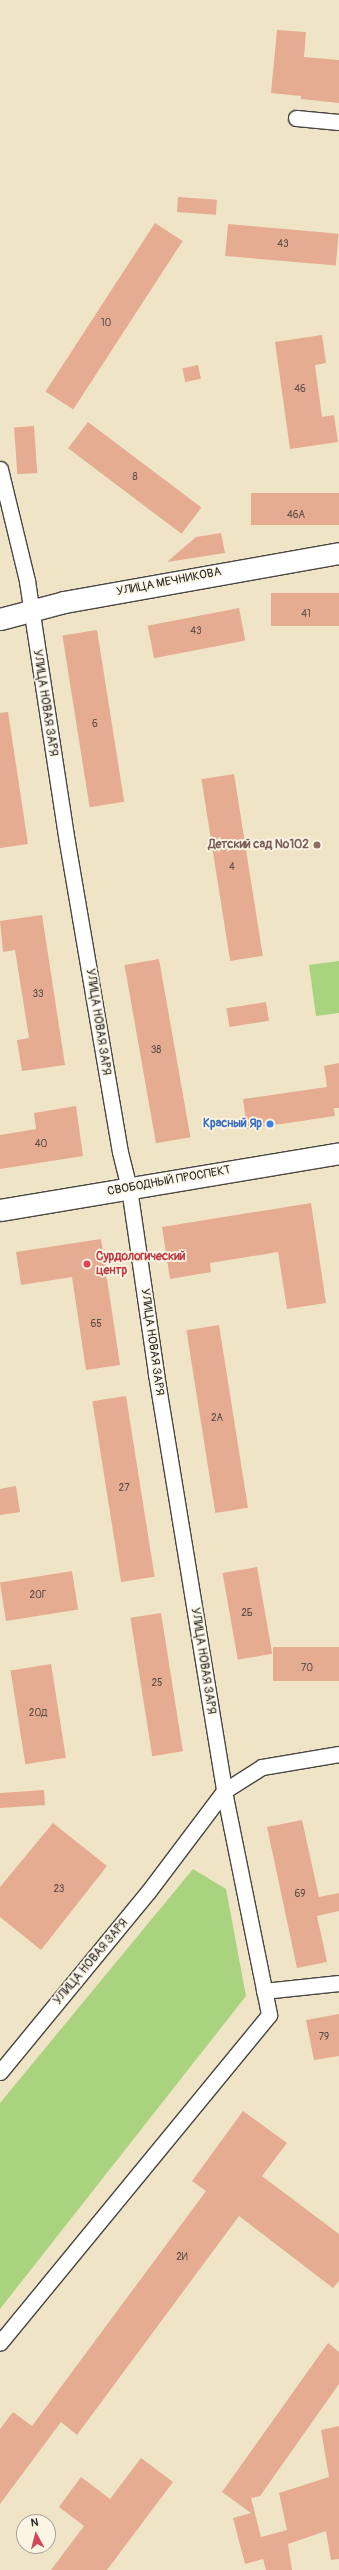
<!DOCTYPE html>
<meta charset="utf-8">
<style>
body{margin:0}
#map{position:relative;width:339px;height:2570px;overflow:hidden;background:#f0e4c7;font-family:Pangolin,sans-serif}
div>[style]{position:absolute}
.green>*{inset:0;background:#aad37f}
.building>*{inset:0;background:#e6ac92;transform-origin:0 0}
.roads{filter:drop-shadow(1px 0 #494742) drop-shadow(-1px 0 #494742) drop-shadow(0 1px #494742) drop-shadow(0 -1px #494742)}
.street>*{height:15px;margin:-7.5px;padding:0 7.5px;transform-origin:7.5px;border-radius:7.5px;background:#fff}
.secondary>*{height:21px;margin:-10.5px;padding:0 10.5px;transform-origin:10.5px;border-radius:10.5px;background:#fff}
.dots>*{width:11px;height:11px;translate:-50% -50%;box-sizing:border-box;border:2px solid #fcf5e5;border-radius:50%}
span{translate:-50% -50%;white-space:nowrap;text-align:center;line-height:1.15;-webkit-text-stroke:3.5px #fcf5e5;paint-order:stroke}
.number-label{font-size:10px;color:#5a4b45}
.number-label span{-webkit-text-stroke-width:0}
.street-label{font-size:12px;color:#2b2b2b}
.education-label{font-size:12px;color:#785e54;font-weight:700}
.right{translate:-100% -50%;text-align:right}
.shop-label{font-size:12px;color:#366cbe;font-weight:700}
.health-label{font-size:12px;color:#be3a42;font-weight:700}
.left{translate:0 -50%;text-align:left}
.north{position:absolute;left:16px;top:2514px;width:40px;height:40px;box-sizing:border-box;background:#fcf5e5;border:1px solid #a8a49b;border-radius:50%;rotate:353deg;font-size:11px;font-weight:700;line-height:16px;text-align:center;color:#2b2b2b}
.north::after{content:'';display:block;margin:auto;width:14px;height:18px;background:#d1495b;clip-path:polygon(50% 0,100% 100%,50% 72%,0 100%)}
</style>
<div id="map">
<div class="green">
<i style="clip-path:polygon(339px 961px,339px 1013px,316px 1016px,309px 965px)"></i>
<i style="clip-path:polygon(193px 1869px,226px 1889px,246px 1996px,0 2309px,0 2103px)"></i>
</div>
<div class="building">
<i style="clip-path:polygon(277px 30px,306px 32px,304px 57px,339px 60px,339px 103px,301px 99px,301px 96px,271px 93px)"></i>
<i style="left:178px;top:197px;width:39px;height:15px;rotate:4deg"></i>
<i style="left:155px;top:223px;width:33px;height:201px;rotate:33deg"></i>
<i style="left:228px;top:224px;width:111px;height:32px;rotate:5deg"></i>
<i style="clip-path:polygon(322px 335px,326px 363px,315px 365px,322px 417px,334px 415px,338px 442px,290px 449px,275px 342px)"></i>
<i style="left:198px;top:365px;width:14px;height:16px;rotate:78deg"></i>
<i style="left:88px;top:422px;width:142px;height:33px;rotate:37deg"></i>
<i style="left:34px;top:426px;width:47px;height:20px;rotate:86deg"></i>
<i style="left:339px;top:493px;width:32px;height:88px;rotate:90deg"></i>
<i style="clip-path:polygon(221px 533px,225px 553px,167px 562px,196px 537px)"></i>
<i style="left:339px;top:593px;width:33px;height:68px;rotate:90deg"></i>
<i style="left:239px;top:608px;width:33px;height:93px;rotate:79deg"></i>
<i style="left:97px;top:630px;width:174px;height:35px;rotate:81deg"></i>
<i style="clip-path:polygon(8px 712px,28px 844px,0 848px,0 713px)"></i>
<i style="left:234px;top:774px;width:184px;height:33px;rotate:81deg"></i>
<i style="clip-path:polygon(42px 915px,65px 1065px,22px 1071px,17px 1040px,29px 1038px,15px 950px,3px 952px,0 921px)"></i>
<i style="left:159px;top:959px;width:181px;height:35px;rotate:80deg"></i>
<i style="left:266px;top:1002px;width:19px;height:40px;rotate:81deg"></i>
<i style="clip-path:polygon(339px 1063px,339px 1108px,334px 1108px,335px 1116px,247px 1129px,243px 1099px,327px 1087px,324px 1066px)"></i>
<i style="clip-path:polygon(76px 1106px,83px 1156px,0 1169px,0 1135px,36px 1129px,34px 1113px)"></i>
<i style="clip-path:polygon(311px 1203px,326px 1303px,287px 1309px,278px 1252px,210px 1263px,211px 1272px,170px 1279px,162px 1227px)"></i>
<i style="clip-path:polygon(101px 1239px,120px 1365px,86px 1370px,72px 1277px,21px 1285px,16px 1252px)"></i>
<i style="left:219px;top:1325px;width:185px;height:33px;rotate:81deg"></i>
<i style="left:126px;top:1396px;width:183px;height:34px;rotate:81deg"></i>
<i style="clip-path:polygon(16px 1486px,20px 1512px,0 1515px,0 1489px)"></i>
<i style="left:257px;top:1567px;width:88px;height:35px;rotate:80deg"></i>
<i style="left:72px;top:1571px;width:39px;height:73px;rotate:81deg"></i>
<i style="left:161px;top:1613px;width:140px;height:31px;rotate:81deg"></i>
<i style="left:339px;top:1647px;width:34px;height:66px;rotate:90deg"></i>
<i style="left:51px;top:1664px;width:95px;height:41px;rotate:81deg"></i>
<i style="left:44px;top:1790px;width:15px;height:45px;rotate:86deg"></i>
<i style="clip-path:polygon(302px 1820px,319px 1897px,339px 1893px,339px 1911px,317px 1916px,327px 1962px,297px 1968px,267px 1827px)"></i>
<i style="clip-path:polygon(53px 1823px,107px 1866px,41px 1950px,0 1917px,0 1887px)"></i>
<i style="clip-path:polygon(339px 2014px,339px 2056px,314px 2060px,306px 2020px)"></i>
<i style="clip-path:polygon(243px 2111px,287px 2143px,262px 2176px,339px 2234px,339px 2281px,333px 2288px,239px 2216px,77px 2435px,61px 2422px,0 2504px,0 2429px,13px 2412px,32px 2426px,206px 2191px,192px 2181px)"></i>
<i style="clip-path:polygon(328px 2343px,339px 2352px,339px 2384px,260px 2496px,251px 2498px,261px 2537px,287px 2530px,279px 2493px,329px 2477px,321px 2430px,339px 2426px,339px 2559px,331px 2560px,326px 2531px,288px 2544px,292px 2570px,266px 2570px,263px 2559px,245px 2564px,233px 2518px,251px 2513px,222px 2492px)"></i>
<i style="clip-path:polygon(141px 2458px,173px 2482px,107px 2570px,51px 2570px,84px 2526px,59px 2507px,81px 2477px,110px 2499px)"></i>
</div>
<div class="roads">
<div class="street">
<i style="left:296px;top:118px;width:43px;rotate:5.3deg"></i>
<i style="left:0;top:469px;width:115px;rotate:76.4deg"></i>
<i style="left:27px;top:581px;width:264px;rotate:81.3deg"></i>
<i style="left:67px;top:842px;width:314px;rotate:80.3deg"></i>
<i style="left:120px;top:1152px;width:37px;rotate:76deg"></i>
<i style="left:129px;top:1188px;width:188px;rotate:81.7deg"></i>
<i style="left:156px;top:1374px;width:423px;rotate:80.7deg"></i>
<i style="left:224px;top:1791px;width:228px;rotate:78.6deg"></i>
<i style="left:269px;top:2015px;width:424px;rotate:129.4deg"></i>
<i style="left:264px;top:1991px;width:75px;rotate:-6.1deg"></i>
<i style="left:0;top:2072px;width:233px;rotate:-50.6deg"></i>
<i style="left:148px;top:1892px;width:126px;rotate:-53deg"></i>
<i style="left:224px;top:1791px;width:45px;rotate:-32.3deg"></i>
<i style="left:262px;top:1767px;width:78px;rotate:-9.6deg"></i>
</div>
<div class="secondary">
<i style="left:0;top:619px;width:66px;rotate:-14.9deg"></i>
<i style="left:64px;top:602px;width:279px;rotate:-10.1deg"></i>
<i style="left:0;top:1210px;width:344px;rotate:-9.5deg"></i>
</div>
</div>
<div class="dots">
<i style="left:317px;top:845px;background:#8d6e63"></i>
<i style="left:270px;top:1124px;background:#3f7fe0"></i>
<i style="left:87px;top:1264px;background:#e0444e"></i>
</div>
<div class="number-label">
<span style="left:283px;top:245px">43</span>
<span style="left:106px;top:324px">10</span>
<span style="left:300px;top:390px">46</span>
<span style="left:135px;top:478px">8</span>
<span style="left:296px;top:516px">46А</span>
<span style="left:306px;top:615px">41</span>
<span style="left:196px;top:632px">43</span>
<span style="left:95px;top:725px">6</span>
<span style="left:232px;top:868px">4</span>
<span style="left:38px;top:995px">33</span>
<span style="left:156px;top:1051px">38</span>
<span style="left:41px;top:1145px">40</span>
<span style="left:96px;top:1325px">65</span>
<span style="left:217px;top:1419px">2А</span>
<span style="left:124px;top:1489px">27</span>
<span style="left:38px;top:1596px">20Г</span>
<span style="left:247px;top:1614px">2Б</span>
<span style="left:307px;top:1669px">70</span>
<span style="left:157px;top:1684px">25</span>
<span style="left:38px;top:1714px">20Д</span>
<span style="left:59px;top:1890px">23</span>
<span style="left:300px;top:1895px">69</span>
<span style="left:324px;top:2038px">79</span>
<span style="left:182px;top:2258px">2И</span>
</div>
<div class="street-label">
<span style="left:169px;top:582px;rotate:-11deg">УЛИЦА МЕЧНИКОВА</span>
<span style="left:45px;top:703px;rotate:81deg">УЛИЦА НОВАЯ ЗАРЯ</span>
<span style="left:98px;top:1022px;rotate:81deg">УЛИЦА НОВАЯ ЗАРЯ</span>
<span style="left:169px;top:1181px;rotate:-10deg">СВОБОДНЫЙ ПРОСПЕКТ</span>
<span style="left:152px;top:1342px;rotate:82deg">УЛИЦА НОВАЯ ЗАРЯ</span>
<span style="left:203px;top:1661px;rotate:81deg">УЛИЦА НОВАЯ ЗАРЯ</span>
<span style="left:91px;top:1962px;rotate:-50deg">УЛИЦА НОВАЯ ЗАРЯ</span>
</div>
<div class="education-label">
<span class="right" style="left:309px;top:845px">Детский сад №102</span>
</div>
<div class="shop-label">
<span class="right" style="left:262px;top:1124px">Красный Яр</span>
</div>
<div class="health-label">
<span class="left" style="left:96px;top:1264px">Сурдологический<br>центр</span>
</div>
<div class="north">N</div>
</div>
